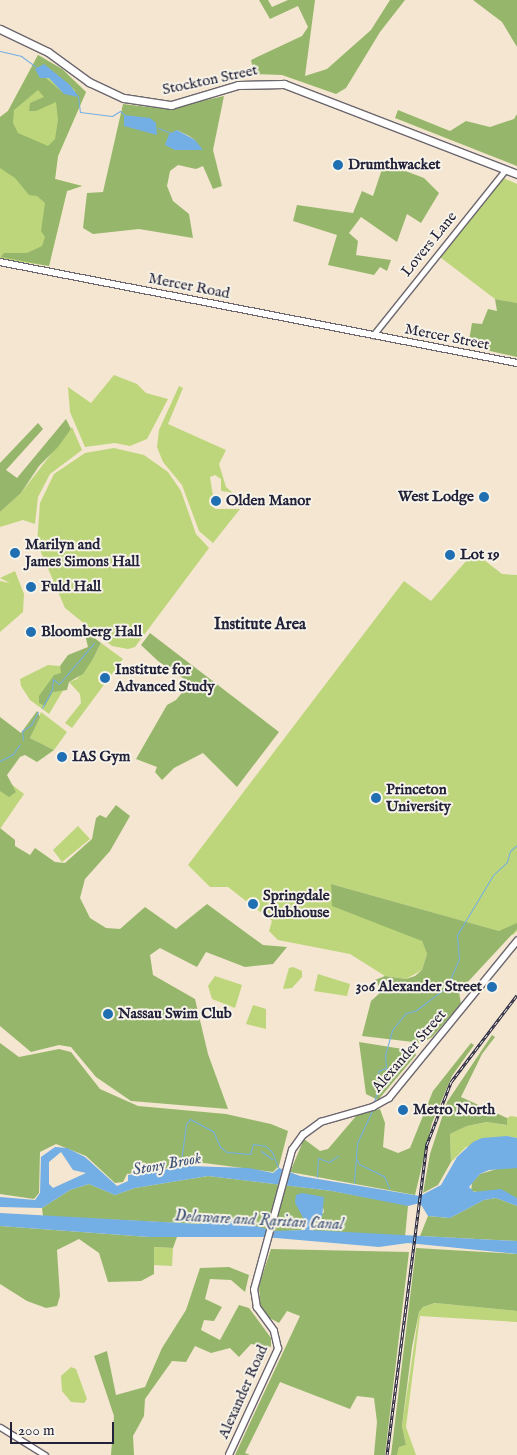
<!DOCTYPE html>
<style>
body{margin:0}
#map{position:relative;width:517px;height:1455px;overflow:hidden;background:#f4e6d0;font-family:"IM FELL English",serif}
div>[style]{position:absolute}
.green>*{inset:0;background:#bed67b;transform-origin:0 0}
.forest>*{inset:0;background:#96b76b}
.water>*{inset:0;background:#73aee4}
.stream>*{height:1px;margin:-0.5px;padding:0 0.5px;transform-origin:0.5px;border-radius:0.5px;background:#73aee4}
.roads{filter:drop-shadow(1px 0 #6c676f) drop-shadow(-1px 0 #6c676f) drop-shadow(0 1px #6c676f) drop-shadow(0 -1px #6c676f)}
.tertiary>*{height:5px;margin:-2.5px;padding:0 2.5px;transform-origin:2.5px;border-radius:2.5px;background:#fff}
.secondary>*{height:5.5px;margin:-2.75px;padding:0 2.75px;transform-origin:2.75px;border-radius:2.75px;background:#fff}
.trunk>*{height:7px;margin:-3.5px;padding:0 3.5px;transform-origin:3.5px;border-radius:3.5px;background:#fff}
.rail>*{height:3px;margin-top:-1.5px;transform-origin:0;background:repeating-linear-gradient(90deg,#f7f3e8 0 4px,#22223b 0 8px);box-sizing:border-box;border-block:1px solid #22223b}
.dots>*{width:14px;height:14px;translate:-50% -50%;box-sizing:border-box;border:2px solid #f7f3e8;border-radius:50%}
span{translate:-50% -50%;white-space:nowrap;text-align:center;line-height:1.15;-webkit-text-stroke:4px #f7f3e8;paint-order:stroke}
.street-label{font-size:15px;color:#22223b}
.poi-label{font-size:15px;color:#22223b;font-weight:700}
.left{translate:0 -50%;text-align:left}
.right{translate:-100% -50%;text-align:right}
.neighbourhood-label{font-size:16px;color:#22223b;font-weight:700}
.water-label{font-size:16px;color:#3e5376;font-style:italic}
.scale{position:absolute;left:10px;top:1422px;width:104px;height:22px;box-sizing:border-box;border:2px solid #22223b;border-top:0;padding-left:6px;font-size:15px;line-height:18px;white-space:nowrap;color:#22223b;-webkit-text-stroke:4px #f7f3e8;paint-order:stroke}
</style>
<div id="map">
<div class="green">
<i style="clip-path:polygon(38px 55px,62px 69px,86px 92px,58px 156px,55px 179px,82px 186px,67px 191px,49px 266px,0 259px,0 117px,8px 111px)"></i>
<i style="clip-path:polygon(499px 176px,517px 184px,517px 303px,495px 299px,436px 254px)"></i>
<i style="clip-path:polygon(114px 375px,137px 384px,146px 393px,168px 399px,147px 439px,130px 446px,115px 443px,85px 447px,70px 412px,68px 387px,91px 403px)"></i>
<i style="clip-path:polygon(179px 386px,183px 388px,168px 424px,226px 450px,219px 464px,226px 487px,244px 503px,242px 506px,235px 504px,230px 492px,221px 491px,221px 479px,215px 475px,210px 477px,215px 509px,240px 509px,213px 543px,199px 531px,182px 485px,163px 462px,157px 447px,159px 430px)"></i>
<i style="clip-path:polygon(72px 427px,82px 450px,50px 474px,38px 497px,35px 524px,23px 520px,0 527px,0 512px,21px 493px)"></i>
<i style="clip-path:polygon(114px 448px,144px 455px,168px 472px,181px 491px,196px 534px,209px 548px,135px 647px,128px 649px,112px 646px,65px 608px,37px 543px,40px 503px,54px 474px,85px 453px)"></i>
<i style="clip-path:polygon(474px 552px,502px 574px,517px 575px,517px 931px,513px 935px,331px 884px,422px 941px,427px 954px,422px 970px,406px 979px,385px 976px,350px 954px,278px 940px,269px 931px,272px 921px,228px 887px,210px 887px,188px 865px,404px 581px,431px 601px)"></i>
<i style="clip-path:polygon(15px 571px,24px 594px,23px 612px,0 632px,0 581px,10px 583px,0 578px)"></i>
<i style="clip-path:polygon(101px 643px,123px 659px,72px 728px,65px 723px,81px 703px,80px 694px,69px 682px,77px 679px,93px 659px)"></i>
<i style="clip-path:polygon(48px 665px,60px 666px,62px 673px,45px 706px,53px 692px,64px 689px,49px 714px,30px 700px,21px 686px,20px 679px)"></i>
<i style="clip-path:polygon(41px 712px,67px 732px,54px 750px,30px 738px)"></i>
<i style="clip-path:polygon(0 723px,48px 760px,19px 740px,2px 777px,24px 794px,0 829px)"></i>
<i style="clip-path:polygon(78px 826px,90px 839px,62px 862px,53px 850px)"></i>
<i style="clip-path:polygon(293px 967px,302px 971px,302px 977px,292px 988px,283px 989px,289px 968px)"></i>
<i style="clip-path:polygon(318px 974px,350px 984px,347px 996px,314px 991px)"></i>
<i style="clip-path:polygon(215px 976px,242px 985px,235px 1008px,212px 999px,208px 986px)"></i>
<i style="clip-path:polygon(253px 1005px,266px 1009px,266px 1029px,246px 1024px)"></i>
<i style="clip-path:polygon(511px 1116px,517px 1117px,517px 1138px,507px 1136px,466px 1147px,451px 1162px,450px 1134px,467px 1126px,488px 1122px,506px 1125px,507px 1118px)"></i>
<i style="left:154px;top:1247px;width:19px;height:18px;rotate:3deg"></i>
<i style="clip-path:polygon(436px 1303px,517px 1311px,517px 1322px,420px 1316px,406px 1427px,416px 1455px,397px 1455px,399px 1447px,406px 1445px,402px 1426px,419px 1312px,423px 1307px)"></i>
<i style="clip-path:polygon(71px 1367px,76px 1369px,87px 1399px,84px 1403px,71px 1402px,62px 1391px,61px 1376px)"></i>
</div>
<div class="forest">
<i style="clip-path:polygon(259px 0,268px 0,272px 7px,288px 0,315px 0,305px 76px,327px 69px,371px 30px,390px 0,405px 0,380px 32px,346px 88px,336px 94px,282px 75px,254px 74px,251px 60px,302px 36px,308px 27px,298px 6px,270px 19px)"></i>
<i style="clip-path:polygon(473px 0,517px 0,517px 47px,502px 22px)"></i>
<i style="clip-path:polygon(evenodd,38px 55px,62px 69px,86px 92px,58px 156px,55px 179px,82px 186px,67px 191px,49px 266px,1px 257px,4px 253px,27px 253px,42px 246px,45px 237px,41px 231px,45px 203px,37px 196px,29px 195px,15px 178px,0 168px,0 117px,8px 111px,38px 55px,47px 67px,75px 90px,75px 94px,62px 92px,46px 78px,47px 67px,38px 55px,38px 90px,44px 97px,30px 103px,29px 111px,36px 111px,56px 102px,58px 120px,55px 139px,48px 146px,18px 133px,13px 123px,14px 110px,38px 90px)"></i>
<i style="clip-path:polygon(evenodd,224px 96px,213px 150px,222px 186px,213px 189px,203px 166px,196px 169px,178px 165px,170px 171px,167px 186px,173px 201px,189px 214px,193px 238px,139px 229px,93px 234px,83px 228px,87px 193px,103px 192px,123px 104px,166px 109px,224px 96px,177px 130px,189px 136px,195px 140px,175px 150px,166px 143px,177px 130px)"></i>
<i style="clip-path:polygon(398px 110px,450px 131px,466px 121px,490px 127px,514px 119px,517px 114px,517px 166px,395px 118px)"></i>
<i style="clip-path:polygon(384px 163px,424px 178px,439px 193px,421px 223px,407px 214px,397px 242px,361px 217px,349px 233px,358px 241px,356px 255px,391px 260px,387px 271px,380px 267px,374px 275px,328px 265px,337px 235px,293px 221px,297px 205px,353px 213px,362px 191px,373px 196px)"></i>
<i style="clip-path:polygon(495px 299px,517px 303px,517px 357px,468px 346px,472px 323px,482px 324px,488px 309px,497px 311px)"></i>
<i style="clip-path:polygon(66px 419px,71px 429px,58px 447px,39px 466px,21px 493px,0 512px,0 463px,38px 423px,43px 429px,6px 470px,17px 478px)"></i>
<i style="clip-path:polygon(84px 630px,101px 643px,93px 659px,83px 674px,69px 682px,67px 690px,53px 692px,45px 706px,39px 703px,39px 696px,54px 675px,61px 673px,60px 666px,68px 655px,88px 647px)"></i>
<i style="clip-path:polygon(150px 633px,279px 732px,237px 787px,203px 753px,174px 768px,162px 780px,155px 772px,157px 767px,136px 759px,167px 705px,176px 700px,190px 683px,158px 661px,141px 645px)"></i>
<i style="clip-path:polygon(37px 711px,40px 717px,30px 738px,54px 750px,37px 762px,25px 755px,20px 757px,7px 775px,16px 792px,9px 797px,0 791px,0 717px,21px 733px)"></i>
<i style="clip-path:polygon(116px 805px,130px 816px,110px 851px,85px 879px,80px 898px,90px 918px,106px 928px,120px 929px,145px 907px,176px 929px,207px 904px,263px 945px,287px 947px,273px 964px,245px 967px,206px 952px,197px 967px,160px 948px,150px 955px,153px 975px,195px 999px,208px 1054px,228px 1109px,131px 1101px,96px 1077px,71px 1047px,59px 1045px,31px 1052px,0 1026px,0 828px,15px 840px,15px 846px,30px 855px,35px 848px,55px 862px,65px 863px,92px 839px,96px 818px,100px 815px,106px 818px)"></i>
<i style="clip-path:polygon(331px 884px,499px 931px,517px 923px,517px 929px,465px 985px,459px 992px,461px 1004px,432px 1037px,422px 1043px,362px 1036px,371px 1001px,382px 991px,375px 980px,385px 976px,406px 979px,415px 976px,422px 970px,427px 954px,422px 941px,332px 906px)"></i>
<i style="clip-path:polygon(492px 1035px,495px 1037px,482px 1054px,461px 1097px,507px 1118px,507px 1125px,487px 1122px,467px 1126px,450px 1134px,451px 1162px,438px 1185px,423px 1193px,430px 1154px,447px 1102px)"></i>
<i style="clip-path:polygon(359px 1042px,415px 1051px,416px 1055px,378px 1100px,366px 1094px)"></i>
<i style="clip-path:polygon(0 1043px,19px 1057px,59px 1049px,71px 1052px,100px 1089px,138px 1106px,226px 1114px,271px 1124px,288px 1131px,279px 1166px,273px 1172px,204px 1163px,127px 1174px,123px 1182px,115px 1183px,86px 1156px,56px 1144px,40px 1152px,39px 1193px,34px 1199px,0 1194px)"></i>
<i style="clip-path:polygon(471px 1043px,474px 1045px,452px 1076px,432px 1123px,415px 1195px,290px 1172px,304px 1139px,320px 1151px,328px 1149px,357px 1115px,380px 1109px,385px 1123px,383px 1147px,398px 1153px,410px 1148px,433px 1091px)"></i>
<i style="clip-path:polygon(500px 1168px,517px 1168px,517px 1198px,471px 1191px,472px 1183px,480px 1174px)"></i>
<i style="clip-path:polygon(208px 1176px,332px 1191px,402px 1204px,408px 1206px,405px 1237px,313px 1231px,314px 1224px,324px 1212px,321px 1197px,297px 1203px,305px 1221px,301px 1230px,273px 1232px,231px 1219px,199px 1224px,43px 1216px,42px 1208px,70px 1190px,89px 1184px,115px 1195px,135px 1188px)"></i>
<i style="clip-path:polygon(496px 1198px,517px 1206px,517px 1241px,420px 1236px,428px 1216px,450px 1218px,484px 1200px)"></i>
<i style="clip-path:polygon(0 1226px,149px 1237px,177px 1237px,173px 1248px,154px 1247px,154px 1274px,141px 1281px,108px 1282px,99px 1253px,79px 1239px,57px 1250px,60px 1296px,57px 1306px,46px 1308px,27px 1301px,0 1284px)"></i>
<i style="clip-path:polygon(416px 1248px,517px 1254px,517px 1311px,435px 1303px,423px 1307px,419px 1312px,412px 1347px,402px 1426px,406px 1445px,399px 1447px,397px 1455px,391px 1455px)"></i>
<i style="clip-path:polygon(271px 1249px,409px 1252px,385px 1455px,374px 1455px,377px 1422px,374px 1398px,357px 1396px,350px 1409px,280px 1382px,245px 1453px,250px 1455px,235px 1455px,300px 1316px,287px 1311px,279px 1323px,266px 1316px,260px 1304px,259px 1285px)"></i>
<i style="clip-path:polygon(229px 1267px,249px 1275px,245px 1292px,231px 1280px,210px 1279px,205px 1299px,222px 1307px,214px 1321px,204px 1320px,201px 1330px,220px 1340px,239px 1305px,249px 1308px,271px 1338px,271px 1347px,251px 1344px,239px 1357px,230px 1348px,211px 1353px,195px 1346px,186px 1362px,172px 1361px,145px 1399px,144px 1416px,133px 1436px,134px 1455px,111px 1455px,114px 1416px,94px 1356px,107px 1351px,116px 1395px,145px 1387px,162px 1348px,186px 1310px,200px 1268px)"></i>
</div>
<div class="water">
<i style="clip-path:polygon(44px 64px,70px 85px,79px 97px,64px 94px,49px 78px,40px 78px,35px 69px)"></i>
<i style="clip-path:polygon(124px 115px,150px 118px,156px 123px,157px 135px,124px 126px)"></i>
<i style="clip-path:polygon(177px 130px,195px 140px,203px 150px,175px 150px,165px 145px,169px 134px)"></i>
<i style="clip-path:polygon(evenodd,507px 1136px,517px 1138px,517px 1168px,489px 1170px,480px 1174px,469px 1187px,474px 1192px,501px 1189px,517px 1198px,517px 1206px,496px 1198px,484px 1200px,450px 1218px,428px 1216px,420px 1203px,408px 1206px,332px 1191px,208px 1176px,135px 1188px,115px 1195px,89px 1184px,70px 1190px,42px 1208px,0 1207px,0 1197px,35px 1200px,40px 1193px,41px 1157px,55px 1147px,67px 1148px,85px 1157px,117px 1186px,128px 1181px,128px 1175px,188px 1166px,249px 1168px,273px 1173px,279px 1168px,300px 1176px,420px 1196px,441px 1185px,457px 1157px,473px 1142px,482px 1138px,507px 1136px,61px 1152px,73px 1170px,86px 1173px,53px 1188px,49px 1184px,49px 1162px,61px 1152px)"></i>
<i style="clip-path:polygon(302px 1193px,324px 1197px,322px 1218px,311px 1225px,309px 1230px,517px 1241px,517px 1254px,408px 1243px,379px 1247px,265px 1237px,149px 1237px,0 1226px,0 1213px,199px 1224px,231px 1219px,273px 1231px,305px 1230px,306px 1223px,295px 1203px,296px 1195px)"></i>
</div>
<div class="stream">
<i style="left:0;top:51px;width:22px;rotate:13deg"></i>
<i style="left:21px;top:56px;width:19px;rotate:36deg"></i>
<i style="left:78px;top:96px;width:16px;rotate:83deg"></i>
<i style="left:80px;top:112px;width:32px;rotate:7deg"></i>
<i style="left:112px;top:116px;width:9px;rotate:-32deg"></i>
<i style="left:120px;top:111px;width:6px;rotate:39deg"></i>
<i style="left:158px;top:128px;width:14px;rotate:21deg"></i>
<i style="left:42px;top:708px;width:21px;rotate:-62deg"></i>
<i style="left:52px;top:689px;width:10px;rotate:-84deg"></i>
<i style="left:53px;top:679px;width:8px;rotate:40deg"></i>
<i style="left:59px;top:684px;width:54px;rotate:-49.5deg"></i>
<i style="left:23px;top:740px;width:9px;rotate:-96deg"></i>
<i style="left:22px;top:731px;width:11px;rotate:-34deg"></i>
<i style="left:31px;top:725px;width:15px;rotate:-62deg"></i>
<i style="left:0;top:761px;width:15px;rotate:-28deg"></i>
<i style="left:13px;top:754px;width:12px;rotate:-55deg"></i>
<i style="left:374px;top:1102px;width:18px;rotate:-74deg"></i>
<i style="left:379px;top:1085px;width:14px;rotate:-94deg"></i>
<i style="left:378px;top:1071px;width:9px;rotate:-21deg"></i>
<i style="left:386px;top:1068px;width:13px;rotate:-94deg"></i>
<i style="left:385px;top:1055px;width:26px;rotate:-74deg"></i>
<i style="left:392px;top:1030px;width:22px;rotate:-51deg"></i>
<i style="left:406px;top:1013px;width:9px;rotate:-13deg"></i>
<i style="left:415px;top:1011px;width:40px;rotate:-37deg"></i>
<i style="left:447px;top:987px;width:30px;rotate:-67deg"></i>
<i style="left:459px;top:959px;width:24px;rotate:-95deg"></i>
<i style="left:457px;top:935px;width:70px;rotate:-59deg"></i>
<i style="left:493px;top:875px;width:19px;rotate:-43deg"></i>
<i style="left:507px;top:862px;width:11px;rotate:-75deg"></i>
<i style="left:510px;top:851px;width:9px;rotate:-41deg"></i>
<i style="left:261px;top:1151px;width:14px;rotate:36deg"></i>
<i style="left:357px;top:1160px;width:4px;rotate:63deg"></i>
<i style="left:359px;top:1164px;width:28px;rotate:26deg"></i>
<i style="left:384px;top:1176px;width:13px;rotate:67deg"></i>
<i style="left:180px;top:1169px;width:45px;rotate:-82.4deg"></i>
<i style="left:186px;top:1124px;width:6px;rotate:-51deg"></i>
<i style="left:190px;top:1119px;width:26px;rotate:28deg"></i>
<i style="left:213px;top:1131px;width:17px;rotate:66deg"></i>
<i style="left:220px;top:1147px;width:9px;rotate:36deg"></i>
<i style="left:227px;top:1152px;width:23px;rotate:5deg"></i>
<i style="left:250px;top:1154px;width:10px;rotate:-73deg"></i>
<i style="left:253px;top:1144px;width:13px;rotate:9deg"></i>
<i style="left:266px;top:1146px;width:8px;rotate:45deg"></i>
<i style="left:272px;top:1152px;width:18px;rotate:68deg"></i>
<i style="left:317px;top:1177px;width:19px;rotate:-87deg"></i>
<i style="left:318px;top:1158px;width:12px;rotate:20deg"></i>
<i style="left:329px;top:1162px;width:11px;rotate:-34deg"></i>
<i style="left:354px;top:1183px;width:40px;rotate:-85.7deg"></i>
<i style="left:357px;top:1143px;width:38px;rotate:-65deg"></i>
</div>
<div class="roads">
<div class="tertiary">
<i style="left:373px;top:335px;width:211px;rotate:-51.3deg"></i>
<i style="left:0;top:1427px;width:53px;rotate:31.9deg"></i>
</div>
<div class="secondary">
<i style="left:0;top:262px;width:527px;rotate:11.05deg"></i>
<i style="left:229px;top:1455px;width:117px;rotate:-65.2deg"></i>
<i style="left:278px;top:1349px;width:18px;rotate:-103deg"></i>
<i style="left:274px;top:1331px;width:29px;rotate:-126deg"></i>
<i style="left:257px;top:1308px;width:18px;rotate:-99deg"></i>
<i style="left:254px;top:1290px;width:145px;rotate:-74.8deg"></i>
<i style="left:292px;top:1150px;width:19px;rotate:-54deg"></i>
<i style="left:303px;top:1135px;width:22px;rotate:-36deg"></i>
<i style="left:321px;top:1122px;width:54px;rotate:-16.1deg"></i>
<i style="left:373px;top:1107px;width:18px;rotate:-29deg"></i>
<i style="left:389px;top:1098px;width:203px;rotate:-50.8deg"></i>
</div>
<div class="trunk">
<i style="left:0;top:29px;width:53px;rotate:25.6deg"></i>
<i style="left:48px;top:52px;width:51px;rotate:36.2deg"></i>
<i style="left:89px;top:82px;width:38px;rotate:25deg"></i>
<i style="left:124px;top:98px;width:48px;rotate:8.5deg"></i>
<i style="left:171px;top:105px;width:70px;rotate:-16.6deg"></i>
<i style="left:238px;top:85px;width:46px;rotate:-1.2deg"></i>
<i style="left:284px;top:84px;width:250px;rotate:21.1deg"></i>
</div>
</div>
<div class="rail">
<i style="left:387px;top:1455px;width:314px;rotate:-82.7deg"></i>
<i style="left:427px;top:1144px;width:66px;rotate:-68.8deg"></i>
<i style="left:451px;top:1082px;width:109px;rotate:-52.8deg"></i>
</div>
<div class="dots">
<i style="left:338px;top:165px;background:#1f6fb2"></i>
<i style="left:484px;top:497px;background:#1f6fb2"></i>
<i style="left:216px;top:501px;background:#1f6fb2"></i>
<i style="left:15px;top:553px;background:#1f6fb2"></i>
<i style="left:450px;top:555px;background:#1f6fb2"></i>
<i style="left:31px;top:587px;background:#1f6fb2"></i>
<i style="left:31px;top:632px;background:#1f6fb2"></i>
<i style="left:105px;top:678px;background:#1f6fb2"></i>
<i style="left:62px;top:757px;background:#1f6fb2"></i>
<i style="left:376px;top:798px;background:#1f6fb2"></i>
<i style="left:253px;top:904px;background:#1f6fb2"></i>
<i style="left:492px;top:987px;background:#1f6fb2"></i>
<i style="left:108px;top:1014px;background:#1f6fb2"></i>
<i style="left:403px;top:1110px;background:#1f6fb2"></i>
</div>
<div class="street-label">
<span style="left:210px;top:80px;rotate:-12deg">Stockton Street</span>
<span style="left:429px;top:244px;rotate:-51deg">Lovers Lane</span>
<span style="left:189px;top:286px;rotate:11deg">Mercer Road</span>
<span style="left:447px;top:337px;rotate:11deg">Mercer Street</span>
<span style="left:409px;top:1051px;rotate:-49deg">Alexander Street</span>
<span style="left:243px;top:1392px;rotate:-66deg">Alexander Road</span>
</div>
<div class="poi-label">
<span class="left" style="left:348px;top:165px">Drumthwacket</span>
<span class="right" style="left:474px;top:497px">West Lodge</span>
<span class="left" style="left:226px;top:501px">Olden Manor</span>
<span class="left" style="left:25px;top:553px">Marilyn and<br>James Simons Hall</span>
<span class="left" style="left:460px;top:555px">Lot 19</span>
<span class="left" style="left:41px;top:587px">Fuld Hall</span>
<span class="left" style="left:41px;top:632px">Bloomberg Hall</span>
<span class="left" style="left:115px;top:678px">Institute for<br>Advanced Study</span>
<span class="left" style="left:72px;top:757px">IAS Gym</span>
<span class="left" style="left:386px;top:798px">Princeton<br>University</span>
<span class="left" style="left:263px;top:904px">Springdale<br>Clubhouse</span>
<span class="right" style="left:482px;top:987px">306 Alexander Street</span>
<span class="left" style="left:118px;top:1014px">Nassau Swim Club</span>
<span class="left" style="left:413px;top:1110px">Metro North</span>
</div>
<div class="neighbourhood-label">
<span style="left:260px;top:625px">Institute Area</span>
</div>
<div class="water-label">
<span style="left:167px;top:1165px;rotate:-10deg">Stony Brook</span>
<span style="left:259px;top:1221px;rotate:3deg">Delaware and Raritan Canal</span>
</div>
<div class="scale">200 m</div>
</div>
